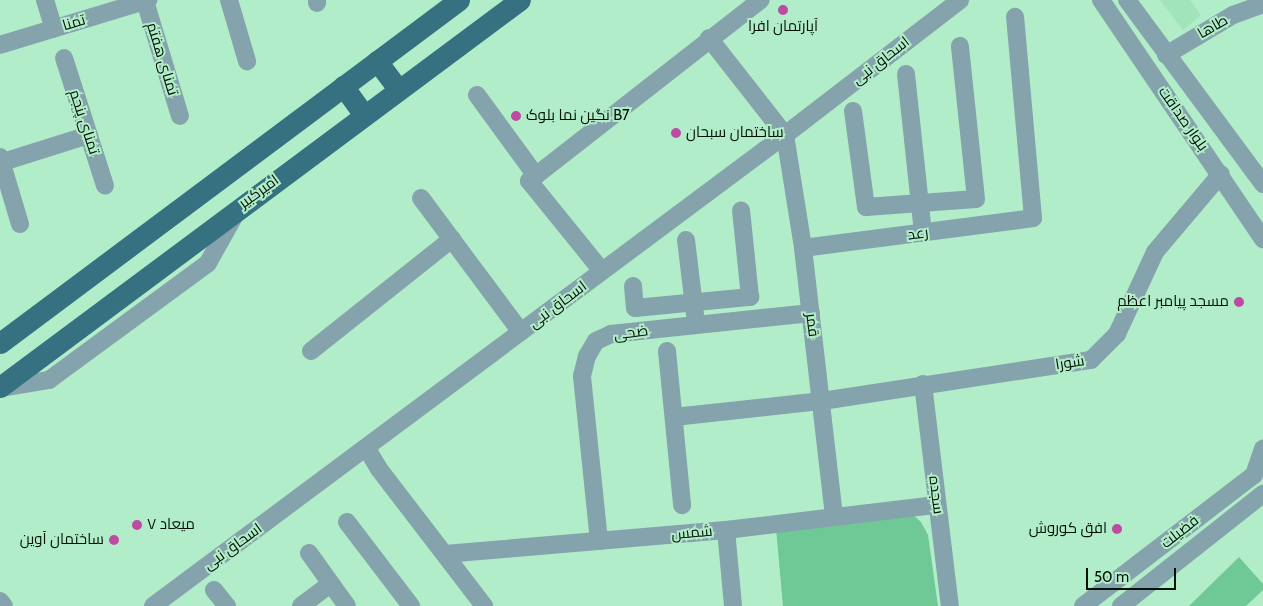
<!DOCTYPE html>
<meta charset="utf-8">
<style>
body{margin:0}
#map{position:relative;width:1263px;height:606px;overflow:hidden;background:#b2edc9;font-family:Cabin,Cairo,sans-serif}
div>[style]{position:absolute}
.built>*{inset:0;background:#a1e3bb}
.green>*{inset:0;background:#6ec996}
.minor>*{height:18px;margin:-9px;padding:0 9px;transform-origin:9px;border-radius:9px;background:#85a3ac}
.major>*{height:21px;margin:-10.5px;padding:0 10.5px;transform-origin:10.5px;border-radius:10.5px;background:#367181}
.dots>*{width:14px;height:14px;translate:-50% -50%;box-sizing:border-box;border:2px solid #b2edc9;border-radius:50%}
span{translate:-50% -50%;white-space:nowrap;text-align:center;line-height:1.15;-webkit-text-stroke:4px #b2edc9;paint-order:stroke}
.street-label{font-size:15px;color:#001106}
.poi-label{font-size:15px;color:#001106}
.left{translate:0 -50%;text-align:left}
.right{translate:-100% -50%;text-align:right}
.scale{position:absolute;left:1086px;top:568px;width:90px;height:22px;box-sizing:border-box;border:2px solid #001106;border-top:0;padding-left:6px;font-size:15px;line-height:18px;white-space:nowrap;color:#001106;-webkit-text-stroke:4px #b2edc9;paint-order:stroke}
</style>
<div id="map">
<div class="built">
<i style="clip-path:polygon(1160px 0,1190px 0,1201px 15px,1183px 30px)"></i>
</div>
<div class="green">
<i style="clip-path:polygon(913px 515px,921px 522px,928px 535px,938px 606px,783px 606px,776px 529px)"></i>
<i style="clip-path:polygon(1239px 557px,1263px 584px,1263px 590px,1246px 606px,1189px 606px)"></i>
</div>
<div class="minor">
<i style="left:45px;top:0;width:30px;rotate:73deg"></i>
<i style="left:229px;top:0;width:64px;rotate:73.6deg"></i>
<i style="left:317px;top:0;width:3px;rotate:90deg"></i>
<i style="left:1101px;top:0;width:289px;rotate:55.9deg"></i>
<i style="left:1127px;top:0;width:229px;rotate:53.5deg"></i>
<i style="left:145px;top:1px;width:120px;rotate:73.1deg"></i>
<i style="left:709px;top:38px;width:123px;rotate:51.9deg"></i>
<i style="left:785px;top:135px;width:114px;rotate:80.9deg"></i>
<i style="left:803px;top:248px;width:270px;rotate:83.4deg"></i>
<i style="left:0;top:45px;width:155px;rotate:-16.9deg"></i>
<i style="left:1166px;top:55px;width:78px;rotate:-30.8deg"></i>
<i style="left:1233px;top:15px;width:32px;rotate:-20deg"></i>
<i style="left:64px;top:58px;width:134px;rotate:72.2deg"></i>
<i style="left:906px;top:74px;width:160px;rotate:83.9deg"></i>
<i style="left:477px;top:95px;width:100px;rotate:53.9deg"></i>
<i style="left:853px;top:111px;width:97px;rotate:82.3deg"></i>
<i style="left:866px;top:207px;width:110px;rotate:-4.2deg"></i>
<i style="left:976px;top:199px;width:154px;rotate:-96deg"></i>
<i style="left:0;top:157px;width:70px;rotate:73.4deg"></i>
<i style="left:0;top:163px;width:93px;rotate:-17.5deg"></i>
<i style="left:421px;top:198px;width:167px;rotate:53.3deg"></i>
<i style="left:686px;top:240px;width:75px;rotate:83.1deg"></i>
<i style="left:803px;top:248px;width:232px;rotate:-7.4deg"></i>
<i style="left:1033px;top:218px;width:202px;rotate:-95.1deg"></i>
<i style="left:602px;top:271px;width:116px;rotate:-129deg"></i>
<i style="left:529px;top:181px;width:294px;rotate:-38deg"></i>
<i style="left:633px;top:286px;width:22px;rotate:85deg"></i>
<i style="left:635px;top:308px;width:116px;rotate:-5.5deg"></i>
<i style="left:750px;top:297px;width:87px;rotate:-95.9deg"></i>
<i style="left:311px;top:351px;width:180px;rotate:-38.5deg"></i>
<i style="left:667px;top:351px;width:155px;rotate:84.4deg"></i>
<i style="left:923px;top:384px;width:224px;rotate:83.1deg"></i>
<i style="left:0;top:388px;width:50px;rotate:-9.3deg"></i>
<i style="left:49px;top:380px;width:197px;rotate:-36.3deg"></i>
<i style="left:208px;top:263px;width:57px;rotate:-60.8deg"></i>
<i style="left:674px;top:417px;width:149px;rotate:-6.2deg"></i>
<i style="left:822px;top:401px;width:272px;rotate:-8.7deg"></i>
<i style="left:1091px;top:360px;width:37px;rotate:-45deg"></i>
<i style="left:1117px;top:334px;width:90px;rotate:-65.1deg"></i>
<i style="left:1155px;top:252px;width:102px;rotate:-49.8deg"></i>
<i style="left:367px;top:449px;width:23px;rotate:59deg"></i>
<i style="left:379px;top:469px;width:173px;rotate:52.5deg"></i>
<i style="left:347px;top:522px;width:106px;rotate:52.7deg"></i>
<i style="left:726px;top:530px;width:76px;rotate:84.7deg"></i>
<i style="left:599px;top:541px;width:166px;rotate:-95.9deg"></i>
<i style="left:582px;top:376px;width:21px;rotate:-76deg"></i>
<i style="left:587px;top:356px;width:17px;rotate:-59deg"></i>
<i style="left:596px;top:341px;width:17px;rotate:-25deg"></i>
<i style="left:611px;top:334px;width:201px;rotate:-6deg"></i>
<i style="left:309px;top:553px;width:65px;rotate:54.4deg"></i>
<i style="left:445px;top:554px;width:282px;rotate:-4.9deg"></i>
<i style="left:726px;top:530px;width:212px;rotate:-6.8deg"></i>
<i style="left:214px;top:590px;width:21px;rotate:51deg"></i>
<i style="left:0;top:601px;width:6px;rotate:51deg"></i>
<i style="left:153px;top:606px;width:788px;rotate:-36.7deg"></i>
<i style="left:785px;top:135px;width:221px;rotate:-37.6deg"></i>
<i style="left:301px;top:606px;width:36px;rotate:-37deg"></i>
<i style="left:1083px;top:606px;width:215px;rotate:-37.5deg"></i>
<i style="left:1254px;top:475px;width:28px;rotate:-71deg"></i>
<i style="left:1121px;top:606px;width:181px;rotate:-38.3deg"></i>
</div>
<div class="major">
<i style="left:377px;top:61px;width:36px;rotate:53deg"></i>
<i style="left:343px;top:86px;width:36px;rotate:54deg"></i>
<i style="left:0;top:343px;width:573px;rotate:-36.77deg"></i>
<i style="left:0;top:387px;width:648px;rotate:-36.66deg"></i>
</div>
<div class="dots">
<i style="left:783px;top:10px;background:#be4aa4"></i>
<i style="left:516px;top:116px;background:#be4aa4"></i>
<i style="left:676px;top:133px;background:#be4aa4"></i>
<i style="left:1239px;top:302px;background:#be4aa4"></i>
<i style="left:137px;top:525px;background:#be4aa4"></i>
<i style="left:1117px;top:529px;background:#be4aa4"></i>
<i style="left:114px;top:540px;background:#be4aa4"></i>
</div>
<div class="street-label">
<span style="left:74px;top:23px;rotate:-17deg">تمنا</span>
<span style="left:1213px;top:27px;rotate:-30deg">طاها</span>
<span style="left:162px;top:59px;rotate:73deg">تمنای هفتم</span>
<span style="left:881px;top:61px;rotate:-38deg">اسحاق نبی</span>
<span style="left:1183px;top:119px;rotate:55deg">بلوار صداقت</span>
<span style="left:84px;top:122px;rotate:72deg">تمنای پنجم</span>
<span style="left:259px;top:192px;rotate:-36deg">امیرکبیر</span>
<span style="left:918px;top:234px;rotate:-8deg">رعد</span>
<span style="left:558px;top:305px;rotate:-37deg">اسحاق نبی</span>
<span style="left:812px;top:325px;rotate:83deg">قمر</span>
<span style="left:631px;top:333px;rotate:-8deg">ضحی</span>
<span style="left:1070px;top:363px;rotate:-9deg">شورا</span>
<span style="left:936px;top:495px;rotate:83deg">سجده</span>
<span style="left:1180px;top:532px;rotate:-38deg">فضیلت</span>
<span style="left:692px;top:533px;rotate:-5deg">شمس</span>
<span style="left:233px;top:547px;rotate:-36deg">اسحاق نبی</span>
</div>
<div class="poi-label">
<span style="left:783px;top:27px">آپارتمان افرا</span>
<span class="left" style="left:526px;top:116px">نگین نما بلوک B7</span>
<span class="left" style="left:686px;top:133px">ساختمان سبحان</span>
<span class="right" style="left:1229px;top:302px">مسجد پیامبر اعظم</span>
<span class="left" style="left:147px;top:525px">میعاد ۷</span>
<span class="right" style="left:1107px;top:529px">افق کوروش</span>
<span class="right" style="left:104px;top:540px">ساختمان آوین</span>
</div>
<div class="scale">50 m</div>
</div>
